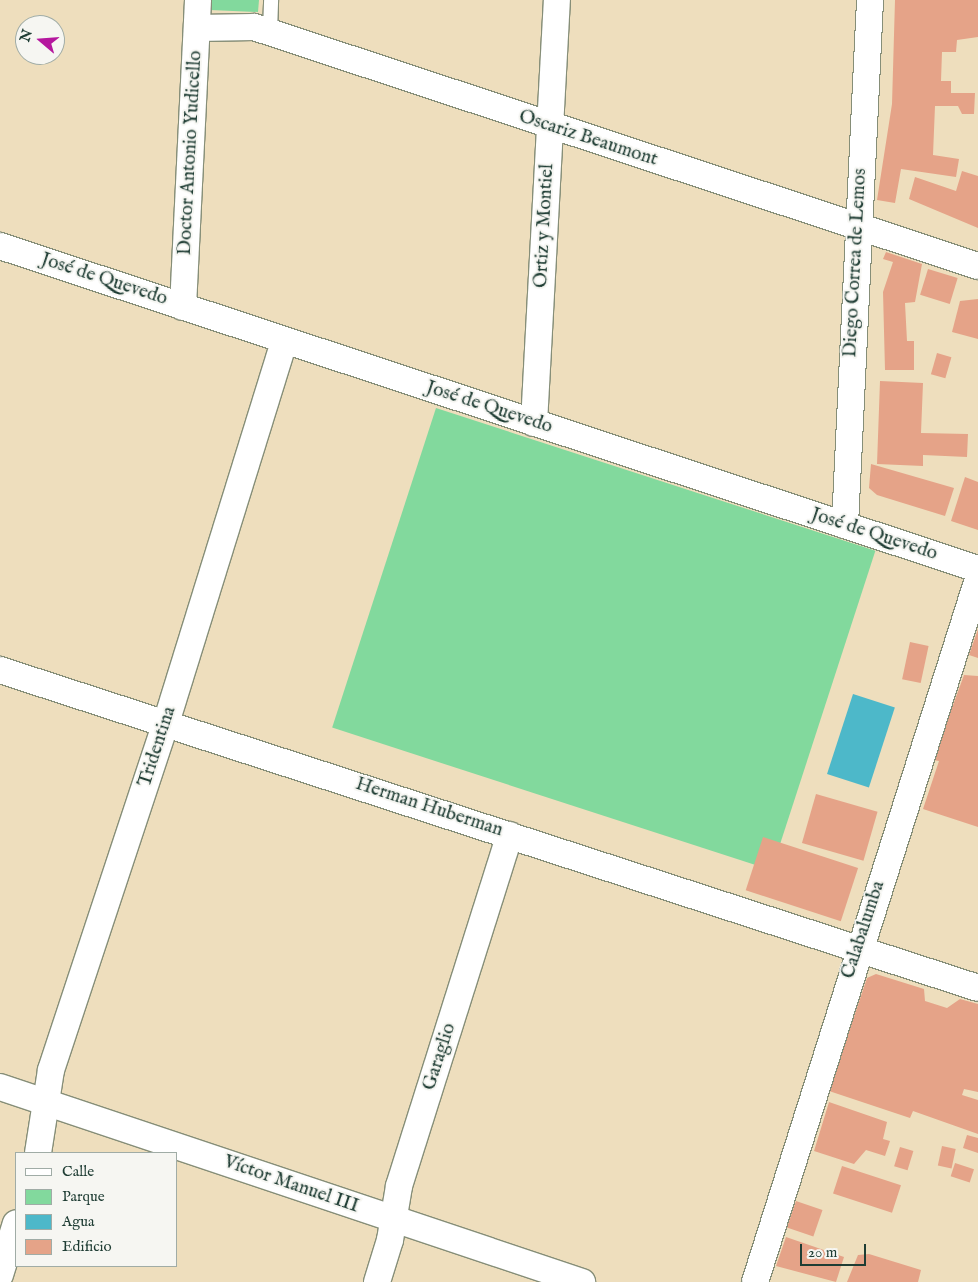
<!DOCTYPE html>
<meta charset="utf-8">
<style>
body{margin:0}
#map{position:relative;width:978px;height:1282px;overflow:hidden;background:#eedebd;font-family:"IM FELL English",serif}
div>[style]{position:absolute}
.green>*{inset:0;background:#82d99d;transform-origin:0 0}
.water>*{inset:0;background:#4db8c9;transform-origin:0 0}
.building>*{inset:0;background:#e5a388;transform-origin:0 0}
.roads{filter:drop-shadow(1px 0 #868e78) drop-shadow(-1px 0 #868e78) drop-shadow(0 1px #868e78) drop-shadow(0 -1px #868e78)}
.service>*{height:14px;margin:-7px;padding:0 7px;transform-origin:7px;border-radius:7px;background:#fff}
.minor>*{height:26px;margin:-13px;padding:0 13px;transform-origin:13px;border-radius:13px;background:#fff}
span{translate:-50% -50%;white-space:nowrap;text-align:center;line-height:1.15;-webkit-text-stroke:4px #f6f6f2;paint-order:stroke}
.street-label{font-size:19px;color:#1f3d34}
.legend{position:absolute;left:15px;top:1152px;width:162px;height:115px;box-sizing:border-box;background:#f6f6f2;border:1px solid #a0aca6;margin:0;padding:6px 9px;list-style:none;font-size:15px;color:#1f3d34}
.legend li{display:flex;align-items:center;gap:10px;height:25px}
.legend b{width:25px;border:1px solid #a0aca6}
.north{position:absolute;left:15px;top:15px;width:50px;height:50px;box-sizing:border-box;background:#f6f6f2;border:1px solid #a0aca6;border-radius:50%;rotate:288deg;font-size:14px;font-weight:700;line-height:20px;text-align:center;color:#1f3d34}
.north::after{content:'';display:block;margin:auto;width:18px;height:22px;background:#b5179e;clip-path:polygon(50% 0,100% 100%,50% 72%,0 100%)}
.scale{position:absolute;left:800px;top:1244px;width:66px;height:22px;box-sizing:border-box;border:2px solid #1f3d34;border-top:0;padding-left:6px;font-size:15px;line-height:18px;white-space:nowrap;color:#1f3d34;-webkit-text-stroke:4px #f6f6f2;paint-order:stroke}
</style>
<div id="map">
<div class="green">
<i style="clip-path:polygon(211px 0,259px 0,258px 12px,210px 10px)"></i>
<i style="left:436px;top:408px;width:462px;height:336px;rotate:18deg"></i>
</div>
<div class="water">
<i style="left:853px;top:694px;width:44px;height:84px;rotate:18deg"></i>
</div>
<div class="building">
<i style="clip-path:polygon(895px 0,978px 0,978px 37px,957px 40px,956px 52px,942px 52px,941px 81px,951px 81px,951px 93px,975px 93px,974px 114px,962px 114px,958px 106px,935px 106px,933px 155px,959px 159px,956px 177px,901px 169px,895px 203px,877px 200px,892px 104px)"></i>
<i style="clip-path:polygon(962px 171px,978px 176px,978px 228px,909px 199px,915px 177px,956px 191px)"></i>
<i style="clip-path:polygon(886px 252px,922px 264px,915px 302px,905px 303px,907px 341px,914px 341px,914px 370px,885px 370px,883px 292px,893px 262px,883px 259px)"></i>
<i style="left:928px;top:269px;width:31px;height:27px;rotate:17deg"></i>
<i style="clip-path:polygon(978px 299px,978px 339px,952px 332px,960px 301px)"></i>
<i style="left:937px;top:353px;width:15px;height:22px;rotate:16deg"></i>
<i style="clip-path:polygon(880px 381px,923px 383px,921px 433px,968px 434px,967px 457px,923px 455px,923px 466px,877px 464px)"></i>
<i style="clip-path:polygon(871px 464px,954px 488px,945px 516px,877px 495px,869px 488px)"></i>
<i style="clip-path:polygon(965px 477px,978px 482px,978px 530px,951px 521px)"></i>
<i style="clip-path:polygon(978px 629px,978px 658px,969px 655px)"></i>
<i style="left:910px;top:642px;width:19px;height:38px;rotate:12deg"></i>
<i style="clip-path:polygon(964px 675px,978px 676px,978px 827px,923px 809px,939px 761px,933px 760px)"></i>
<i style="left:816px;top:794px;width:64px;height:51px;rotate:16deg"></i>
<i style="left:763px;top:837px;width:100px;height:56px;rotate:18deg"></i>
<i style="clip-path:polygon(876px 974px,924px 989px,925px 1001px,947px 1008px,960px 999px,978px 1004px,978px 1092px,964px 1089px,962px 1095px,978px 1100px,978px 1134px,913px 1111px,910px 1118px,829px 1091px,867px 978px)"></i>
<i style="clip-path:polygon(829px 1102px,887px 1122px,883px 1139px,890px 1141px,885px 1156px,866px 1150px,854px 1164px,814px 1151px)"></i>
<i style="clip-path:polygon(967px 1135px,978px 1138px,978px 1153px,963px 1148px)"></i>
<i style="left:942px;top:1146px;width:14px;height:20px;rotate:12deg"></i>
<i style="left:900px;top:1147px;width:14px;height:20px;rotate:17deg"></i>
<i style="left:955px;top:1163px;width:20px;height:14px;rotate:18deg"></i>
<i style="left:842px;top:1166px;width:62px;height:29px;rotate:18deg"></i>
<i style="left:796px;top:1201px;width:28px;height:28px;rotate:19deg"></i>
<i style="clip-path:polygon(786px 1237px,844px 1257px,836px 1282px,776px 1266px)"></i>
<i style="clip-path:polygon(869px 1254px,921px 1270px,918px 1282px,847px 1282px,858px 1255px)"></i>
</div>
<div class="roads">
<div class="service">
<i style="left:270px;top:32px;width:32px;rotate:-88deg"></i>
</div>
<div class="minor">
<i style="left:197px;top:28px;width:57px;rotate:-1deg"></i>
<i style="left:254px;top:27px;width:762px;rotate:18.27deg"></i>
<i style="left:0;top:246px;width:1030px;rotate:18.28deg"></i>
<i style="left:183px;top:307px;width:307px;rotate:-87.2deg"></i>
<i style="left:534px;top:423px;width:424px;rotate:-86.9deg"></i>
<i style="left:845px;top:525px;width:526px;rotate:-87.27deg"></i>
<i style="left:0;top:670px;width:1028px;rotate:18.01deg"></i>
<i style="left:0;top:1087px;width:614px;rotate:18.52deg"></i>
<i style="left:38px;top:1153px;width:84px;rotate:-81.1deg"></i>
<i style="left:51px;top:1070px;width:366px;rotate:-71.7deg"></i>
<i style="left:166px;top:723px;width:399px;rotate:-72.8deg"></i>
<i style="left:0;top:1275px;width:54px;rotate:-72.9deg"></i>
<i style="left:377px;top:1282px;width:44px;rotate:-72.8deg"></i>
<i style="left:390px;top:1240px;width:55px;rotate:-80.5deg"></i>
<i style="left:399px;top:1186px;width:368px;rotate:-72.5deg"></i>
<i style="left:755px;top:1282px;width:738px;rotate:-72.4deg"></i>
</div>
</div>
<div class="street-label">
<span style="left:588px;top:139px;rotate:18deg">Oscariz Beaumont</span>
<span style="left:191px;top:153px;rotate:-87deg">Doctor Antonio Yudicello</span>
<span style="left:545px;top:226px;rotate:-87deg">Ortiz y Montiel</span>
<span style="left:856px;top:263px;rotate:-87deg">Diego Correa de Lemos</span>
<span style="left:104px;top:280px;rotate:18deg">José de Quevedo</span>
<span style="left:489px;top:408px;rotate:18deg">José de Quevedo</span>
<span style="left:874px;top:535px;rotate:18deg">José de Quevedo</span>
<span style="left:158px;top:747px;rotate:-72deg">Tridentina</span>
<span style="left:429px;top:808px;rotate:18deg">Herman Huberman</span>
<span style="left:864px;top:930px;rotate:-72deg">Calabalumba</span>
<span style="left:440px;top:1057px;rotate:-72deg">Garaglio</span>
<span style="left:291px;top:1185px;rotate:19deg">Víctor Manuel III</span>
</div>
<ul class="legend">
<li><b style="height:6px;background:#fff"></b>Calle</li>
<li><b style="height:14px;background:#82d99d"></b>Parque</li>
<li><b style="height:14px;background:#4db8c9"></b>Agua</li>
<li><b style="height:14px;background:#e5a388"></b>Edificio</li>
</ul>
<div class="north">N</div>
<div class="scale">20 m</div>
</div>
